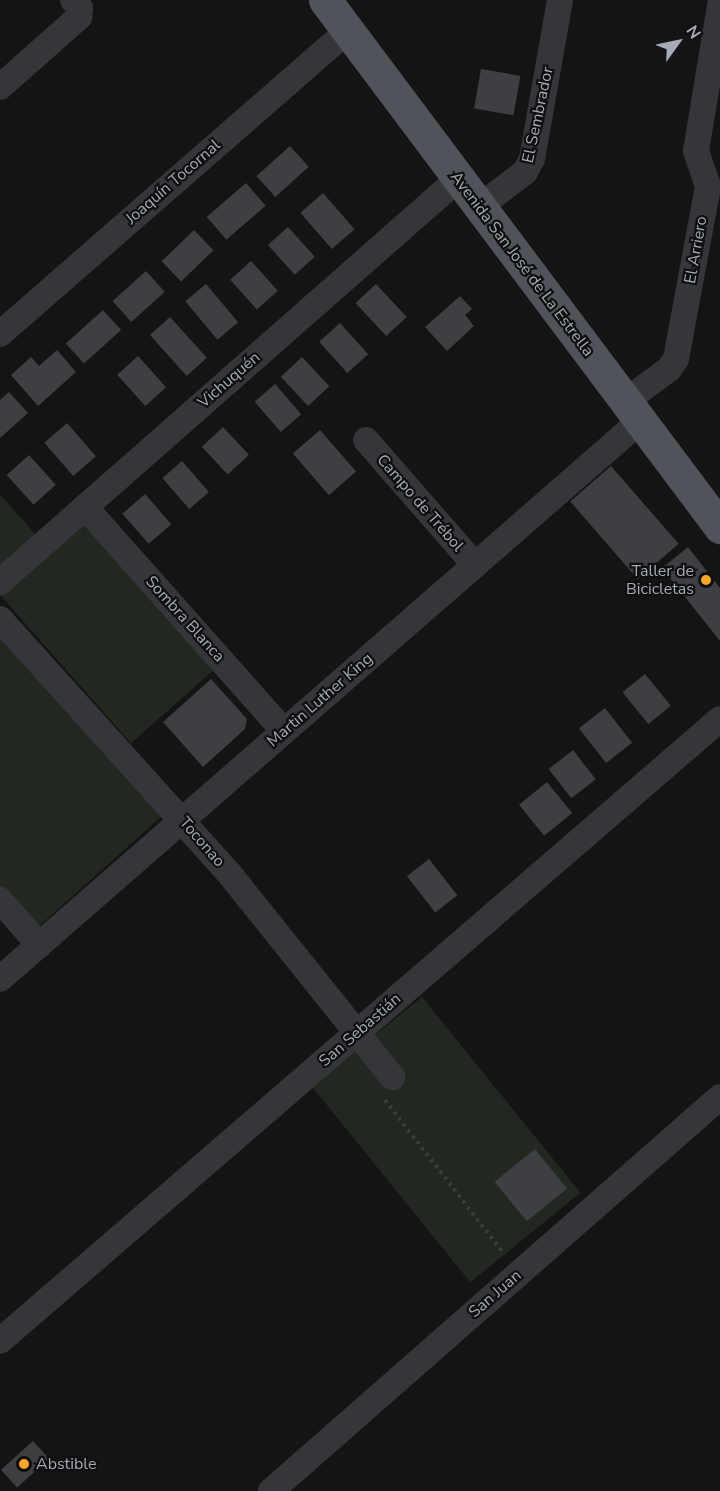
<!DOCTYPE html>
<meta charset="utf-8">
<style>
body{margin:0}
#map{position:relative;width:720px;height:1491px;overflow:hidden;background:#141415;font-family:"Nunito Sans",sans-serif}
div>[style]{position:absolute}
.green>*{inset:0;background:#202820;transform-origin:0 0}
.building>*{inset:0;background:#3d3f42;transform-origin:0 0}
.path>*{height:4px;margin-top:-2px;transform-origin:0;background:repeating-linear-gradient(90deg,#3a3d42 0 3px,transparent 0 7.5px)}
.minor>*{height:26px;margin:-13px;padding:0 13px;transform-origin:13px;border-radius:13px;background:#34363a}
.major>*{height:33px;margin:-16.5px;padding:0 16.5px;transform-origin:16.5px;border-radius:16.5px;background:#50535a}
.dots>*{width:16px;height:16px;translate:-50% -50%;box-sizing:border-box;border:3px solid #0f0f10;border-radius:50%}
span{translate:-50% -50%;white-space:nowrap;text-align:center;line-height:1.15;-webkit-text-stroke:4.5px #0f0f10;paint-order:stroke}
.street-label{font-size:16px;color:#a5abb6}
.poi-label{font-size:16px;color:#a5abb6}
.right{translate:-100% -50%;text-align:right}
.left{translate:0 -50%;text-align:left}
.north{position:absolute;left:648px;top:12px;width:60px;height:60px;-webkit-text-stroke:4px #0f0f10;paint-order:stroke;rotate:57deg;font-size:16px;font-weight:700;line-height:24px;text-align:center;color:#a5abb6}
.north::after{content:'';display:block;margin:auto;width:21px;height:27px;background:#a5abb6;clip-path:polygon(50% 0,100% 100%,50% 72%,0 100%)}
</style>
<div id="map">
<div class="green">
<i style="clip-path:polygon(0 494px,51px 552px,85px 522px,215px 669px,131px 743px,0 595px)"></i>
<i style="clip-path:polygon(0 633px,162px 816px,36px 929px,0 889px)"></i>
<i style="left:422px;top:997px;width:252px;height:142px;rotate:51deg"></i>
</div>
<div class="building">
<i style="left:481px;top:69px;width:40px;height:40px;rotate:10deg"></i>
<i style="left:290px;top:146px;width:28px;height:45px;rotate:48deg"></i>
<i style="left:246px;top:183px;width:30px;height:52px;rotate:49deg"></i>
<i style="left:323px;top:193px;width:48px;height:30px;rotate:49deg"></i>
<i style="left:288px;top:227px;width:40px;height:27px;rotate:48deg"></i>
<i style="left:194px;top:230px;width:28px;height:45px;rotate:46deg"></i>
<i style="left:251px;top:261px;width:40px;height:28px;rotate:48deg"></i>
<i style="left:146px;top:271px;width:28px;height:45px;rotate:48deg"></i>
<i style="left:206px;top:284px;width:50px;height:27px;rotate:50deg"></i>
<i style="left:376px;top:284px;width:45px;height:28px;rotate:47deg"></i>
<i style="clip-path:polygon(460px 296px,472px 309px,465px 315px,474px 326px,447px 351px,425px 327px)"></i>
<i style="left:103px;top:310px;width:27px;height:50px;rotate:48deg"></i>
<i style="left:170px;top:317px;width:55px;height:27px;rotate:48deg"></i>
<i style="left:340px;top:323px;width:42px;height:28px;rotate:48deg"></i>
<i style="clip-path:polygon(57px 350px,76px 372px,38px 406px,11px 375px,31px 357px,39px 366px)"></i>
<i style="left:138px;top:356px;width:42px;height:28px;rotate:48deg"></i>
<i style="left:302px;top:357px;width:40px;height:29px;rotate:47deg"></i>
<i style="left:275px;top:384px;width:40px;height:27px;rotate:49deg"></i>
<i style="clip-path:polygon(9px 392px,28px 413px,0 438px,0 400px)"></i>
<i style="left:67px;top:423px;width:44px;height:30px;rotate:49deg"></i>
<i style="left:223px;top:427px;width:38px;height:29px;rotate:47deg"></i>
<i style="left:320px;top:430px;width:55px;height:36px;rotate:49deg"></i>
<i style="left:29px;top:455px;width:40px;height:30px;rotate:48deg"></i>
<i style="left:182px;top:461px;width:41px;height:26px;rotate:49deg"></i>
<i style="left:611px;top:466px;width:103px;height:54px;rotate:49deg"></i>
<i style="left:145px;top:494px;width:40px;height:30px;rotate:49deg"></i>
<i style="clip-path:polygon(688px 547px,720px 588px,720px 641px,662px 568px)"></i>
<i style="left:645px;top:674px;width:41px;height:29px;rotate:51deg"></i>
<i style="clip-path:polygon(211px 679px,247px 719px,245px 729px,203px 767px,163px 722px)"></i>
<i style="left:605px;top:708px;width:44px;height:33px;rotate:52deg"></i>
<i style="left:573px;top:750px;width:37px;height:31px;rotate:52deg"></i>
<i style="left:547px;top:782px;width:40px;height:36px;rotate:51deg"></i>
<i style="left:429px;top:859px;width:46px;height:28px;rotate:52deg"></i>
<i style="left:535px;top:1149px;width:51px;height:52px;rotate:51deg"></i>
<i style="left:33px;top:1441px;width:24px;height:43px;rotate:48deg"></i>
</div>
<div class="path">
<i style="left:385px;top:1100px;width:195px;rotate:52.3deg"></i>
</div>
<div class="minor">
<i style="left:0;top:87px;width:106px;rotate:-41.5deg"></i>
<i style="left:79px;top:17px;width:9px;rotate:-84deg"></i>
<i style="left:80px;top:8px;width:11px;rotate:-131deg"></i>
<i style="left:479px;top:207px;width:58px;rotate:-37.3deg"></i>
<i style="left:525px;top:172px;width:15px;rotate:-62deg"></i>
<i style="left:532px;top:159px;width:161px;rotate:-80deg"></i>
<i style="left:0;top:334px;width:461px;rotate:-41.1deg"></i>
<i style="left:626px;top:401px;width:54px;rotate:-36.7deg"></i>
<i style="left:669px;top:369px;width:12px;rotate:-55deg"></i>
<i style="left:676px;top:359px;width:176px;rotate:-79.5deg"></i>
<i style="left:708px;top:186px;width:37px;rotate:-109deg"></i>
<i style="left:696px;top:151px;width:147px;rotate:-80.6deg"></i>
<i style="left:366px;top:440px;width:166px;rotate:48.9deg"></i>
<i style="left:85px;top:507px;width:300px;rotate:48.4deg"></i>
<i style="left:0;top:582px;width:610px;rotate:-41.34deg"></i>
<i style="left:0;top:619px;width:341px;rotate:48deg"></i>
<i style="left:228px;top:872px;width:263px;rotate:51.3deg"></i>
<i style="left:0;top:900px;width:60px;rotate:49.1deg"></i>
<i style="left:0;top:979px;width:849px;rotate:-41.08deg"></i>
<i style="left:0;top:1341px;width:951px;rotate:-40.82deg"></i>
<i style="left:271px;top:1491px;width:597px;rotate:-41.27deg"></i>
</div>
<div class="major">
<i style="left:325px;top:0;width:659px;rotate:53.15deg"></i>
</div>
<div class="dots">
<i style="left:706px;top:580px;background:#f7a62a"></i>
<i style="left:24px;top:1464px;background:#f7a62a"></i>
</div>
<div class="street-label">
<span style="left:538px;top:115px;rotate:-78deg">El Sembrador</span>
<span style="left:173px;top:182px;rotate:-41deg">Joaquín Tocornal</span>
<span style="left:696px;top:250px;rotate:-80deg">El Arriero</span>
<span style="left:522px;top:264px;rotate:53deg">Avenida San José de La Estrella</span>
<span style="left:229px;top:380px;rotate:-41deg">Vichuquén</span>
<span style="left:420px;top:503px;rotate:49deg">Campo de Trébol</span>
<span style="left:185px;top:619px;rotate:48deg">Sombra Blanca</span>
<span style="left:320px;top:700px;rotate:-41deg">Martin Luther King</span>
<span style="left:202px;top:842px;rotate:49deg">Toconao</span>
<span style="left:360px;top:1030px;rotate:-41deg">San Sebastián</span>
<span style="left:495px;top:1294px;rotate:-41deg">San Juan</span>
</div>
<div class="poi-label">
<span class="right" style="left:694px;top:580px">Taller de<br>Bicicletas</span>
<span class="left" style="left:36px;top:1464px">Abstible</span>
</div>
<div class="north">N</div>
</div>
